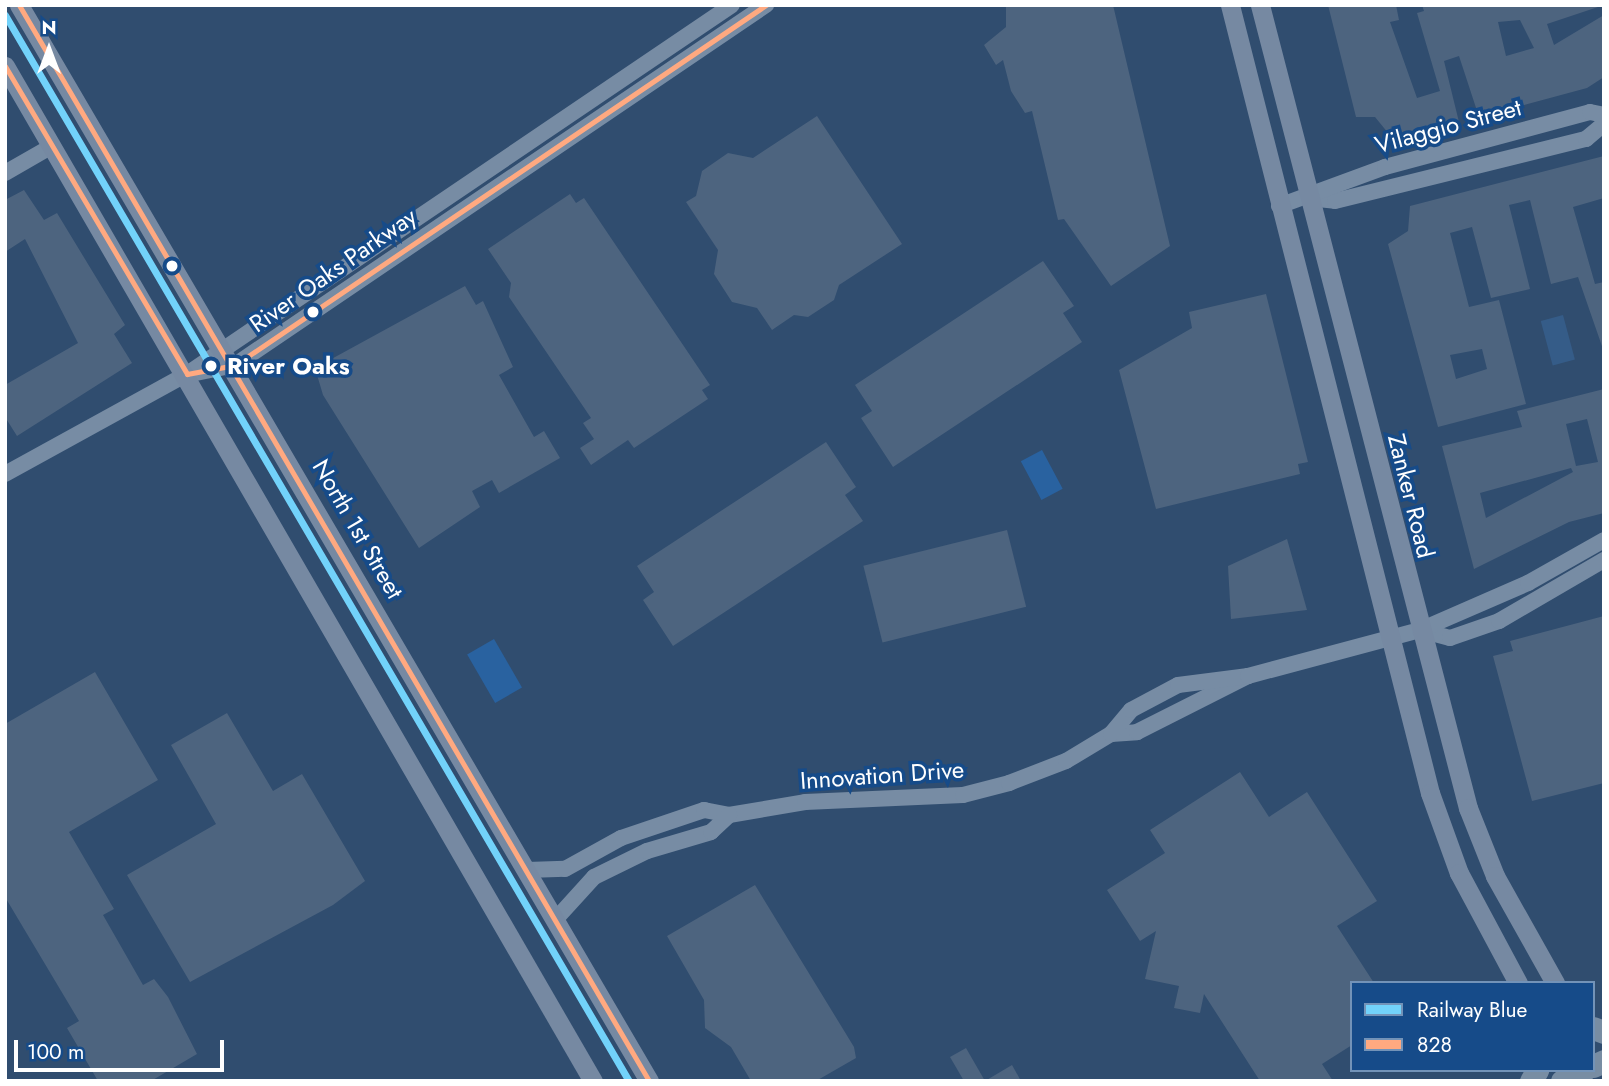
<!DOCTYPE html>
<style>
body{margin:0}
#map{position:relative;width:1609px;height:1086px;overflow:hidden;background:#304d6f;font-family:Jost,sans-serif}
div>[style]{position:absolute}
.green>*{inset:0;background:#2962a0;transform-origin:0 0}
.water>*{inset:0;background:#355c88;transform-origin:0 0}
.building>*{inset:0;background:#4d647f;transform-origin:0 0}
.minor>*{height:16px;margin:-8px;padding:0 8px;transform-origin:8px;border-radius:8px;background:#778ca4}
.major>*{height:19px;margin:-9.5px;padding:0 9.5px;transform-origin:9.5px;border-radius:9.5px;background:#7689a2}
.highway>*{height:23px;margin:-11.5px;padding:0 11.5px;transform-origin:11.5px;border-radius:11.5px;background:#788da3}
.bus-1>*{height:5px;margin:-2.5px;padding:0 2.5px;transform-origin:2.5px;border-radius:2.5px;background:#ffa980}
.rail-1>*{height:7px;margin:-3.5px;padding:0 3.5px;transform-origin:3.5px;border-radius:3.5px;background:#72d2fa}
.dots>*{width:19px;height:19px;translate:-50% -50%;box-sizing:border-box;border:4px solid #164b89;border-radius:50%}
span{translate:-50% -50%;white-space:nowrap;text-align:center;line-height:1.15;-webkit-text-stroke:7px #164b89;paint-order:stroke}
.street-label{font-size:24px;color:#fff}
.stop-label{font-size:24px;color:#fff;font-weight:700}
.left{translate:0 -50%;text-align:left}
.frame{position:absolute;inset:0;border:7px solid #fff;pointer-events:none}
.legend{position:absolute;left:1350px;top:981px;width:245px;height:91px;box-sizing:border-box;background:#164b89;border:2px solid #7393b8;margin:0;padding:9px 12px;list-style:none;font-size:21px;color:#fff}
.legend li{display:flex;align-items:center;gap:14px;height:35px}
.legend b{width:35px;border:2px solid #7393b8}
.north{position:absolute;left:14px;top:14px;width:70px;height:70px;-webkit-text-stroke:5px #164b89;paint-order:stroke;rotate:0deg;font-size:19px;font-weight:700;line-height:28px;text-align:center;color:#fff}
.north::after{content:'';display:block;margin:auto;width:24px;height:32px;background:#fff;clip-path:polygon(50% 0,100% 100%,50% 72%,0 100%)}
.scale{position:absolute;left:14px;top:1040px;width:210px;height:32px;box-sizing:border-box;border:4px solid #fff;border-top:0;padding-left:9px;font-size:21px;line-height:24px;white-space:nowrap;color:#fff;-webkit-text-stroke:5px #164b89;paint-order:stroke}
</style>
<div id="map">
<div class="green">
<i style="left:1042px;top:450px;width:44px;height:24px;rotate:62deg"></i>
<i style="left:494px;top:639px;width:56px;height:31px;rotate:60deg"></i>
</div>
<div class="water">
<i style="left:1563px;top:315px;width:46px;height:23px;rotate:75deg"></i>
</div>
<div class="building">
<i style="clip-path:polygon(1006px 5px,1113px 5px,1170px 246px,1111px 286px,1064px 219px,1058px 220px,1032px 111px,1025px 113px,1011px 91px,1003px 60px,996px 65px,984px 45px,1006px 27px)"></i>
<i style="clip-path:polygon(evenodd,1328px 5px,1396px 5px,1399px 20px,1390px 22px,1417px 98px,1440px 91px,1417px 13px,1424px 11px,1422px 5px,1604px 5px,1547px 24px,1554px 45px,1604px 15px,1604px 77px,1587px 88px,1479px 117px,1459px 56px,1444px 61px,1459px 122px,1393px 139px,1375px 117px,1356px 117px,1328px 5px,1520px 20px,1534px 48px,1506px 56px,1498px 22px,1520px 20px)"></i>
<i style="clip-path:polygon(817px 116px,902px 244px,839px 285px,834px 300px,808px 317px,794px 315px,772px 330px,757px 308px,732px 302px,714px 274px,718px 250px,686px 202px,696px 196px,702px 171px,728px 153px,753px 158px)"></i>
<i style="clip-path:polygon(evenodd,1604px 156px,1604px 198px,1573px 207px,1595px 284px,1604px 282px,1604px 352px,1578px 277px,1551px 284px,1530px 200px,1509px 205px,1530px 289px,1491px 298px,1472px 227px,1450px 233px,1469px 307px,1499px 300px,1526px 404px,1438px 427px,1388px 244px,1408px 231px,1410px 206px,1604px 156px,1482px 349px,1487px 369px,1456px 379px,1450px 355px,1482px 349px)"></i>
<i style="clip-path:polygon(24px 190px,44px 220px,57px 213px,125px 325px,114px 334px,132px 363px,17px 436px,5px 417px,5px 385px,78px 343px,25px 239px,5px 252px,5px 200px)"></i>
<i style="clip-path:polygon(570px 194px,576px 203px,584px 198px,710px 385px,702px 390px,708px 399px,634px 448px,628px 440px,591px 465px,580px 448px,594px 439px,583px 423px,591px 418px,509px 297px,511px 283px,488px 249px)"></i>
<i style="clip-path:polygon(1043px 261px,1074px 306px,1063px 313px,1082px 342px,893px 467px,861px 418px,872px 411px,855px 385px)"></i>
<i style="clip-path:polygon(465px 286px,476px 305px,483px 301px,513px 367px,499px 375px,534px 437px,544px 431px,560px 458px,499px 493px,492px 480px,472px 491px,480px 507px,419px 548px,323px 395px,315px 368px)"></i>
<i style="clip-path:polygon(1266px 294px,1308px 462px,1298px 464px,1300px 474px,1156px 509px,1119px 370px,1192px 328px,1189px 312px)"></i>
<i style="clip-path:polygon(evenodd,1604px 389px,1604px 513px,1569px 522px,1474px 569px,1442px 446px,1522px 427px,1517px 411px,1604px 389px,1587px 419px,1598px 462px,1576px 466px,1566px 424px,1587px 419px,1604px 389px,1571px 468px,1573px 472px,1486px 518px,1480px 493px,1571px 468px)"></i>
<i style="clip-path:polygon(826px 442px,856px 487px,845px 495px,863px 521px,673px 646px,643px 600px,654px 592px,637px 566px)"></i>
<i style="left:1007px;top:530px;width:79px;height:148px;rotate:76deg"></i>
<i style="clip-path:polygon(1287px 539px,1307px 610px,1231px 619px,1228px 566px)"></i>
<i style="clip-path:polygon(1604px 616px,1604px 783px,1532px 801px,1493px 656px,1513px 651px,1510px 641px)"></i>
<i style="clip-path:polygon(95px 672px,158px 780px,69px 832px,114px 909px,103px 915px,143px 985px,154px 979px,168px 997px,197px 1054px,151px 1081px,98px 1081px,67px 1028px,79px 1021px,5px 897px,5px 724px)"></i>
<i style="clip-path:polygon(227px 713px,273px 791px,302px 774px,365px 881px,333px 905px,190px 982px,127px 875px,216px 824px,171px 745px)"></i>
<i style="clip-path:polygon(1240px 772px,1269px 817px,1307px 792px,1377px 901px,1337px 926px,1374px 983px,1352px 983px,1352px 1045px,1322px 1064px,1333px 1081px,1260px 1081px,1204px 994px,1200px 1013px,1174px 1008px,1179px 986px,1145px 979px,1156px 931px,1140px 941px,1107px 890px,1165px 853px,1150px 830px)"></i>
<i style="clip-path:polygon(755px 885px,854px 1047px,856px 1058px,816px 1081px,751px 1081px,731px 1047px,705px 1028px,704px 1000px,667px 936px)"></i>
<i style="clip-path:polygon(966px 1048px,985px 1081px,964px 1081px,950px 1057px)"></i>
<i style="clip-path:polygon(1012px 1065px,1021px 1081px,985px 1081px)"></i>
</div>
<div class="minor">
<i style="left:5px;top:173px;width:54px;rotate:-29.9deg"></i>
<i style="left:1308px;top:198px;width:27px;rotate:6deg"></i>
<i style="left:1335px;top:201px;width:259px;rotate:-13.9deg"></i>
<i style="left:1586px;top:139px;width:23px;rotate:-40deg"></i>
<i style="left:1279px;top:206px;width:113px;rotate:-20.2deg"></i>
<i style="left:1385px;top:167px;width:212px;rotate:-15deg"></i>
<i style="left:1590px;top:112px;width:14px;rotate:12deg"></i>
<i style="left:191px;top:374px;width:45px;rotate:-11.6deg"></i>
<i style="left:235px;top:365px;width:642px;rotate:-34.14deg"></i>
<i style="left:5px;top:474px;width:208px;rotate:-28.8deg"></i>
<i style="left:187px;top:374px;width:658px;rotate:-34.1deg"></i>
<i style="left:1420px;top:630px;width:31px;rotate:15deg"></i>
<i style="left:1450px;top:638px;width:52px;rotate:-19.1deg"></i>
<i style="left:1499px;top:621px;width:121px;rotate:-30.2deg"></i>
<i style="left:1111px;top:734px;width:26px;rotate:-4deg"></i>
<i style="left:1137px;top:732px;width:124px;rotate:-26.8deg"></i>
<i style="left:527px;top:870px;width:38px;rotate:-2deg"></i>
<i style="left:565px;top:869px;width:64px;rotate:-29deg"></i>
<i style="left:621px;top:838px;width:88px;rotate:-18.6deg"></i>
<i style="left:704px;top:810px;width:25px;rotate:11deg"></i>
<i style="left:729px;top:815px;width:77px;rotate:-9.7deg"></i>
<i style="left:805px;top:802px;width:158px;rotate:-2.5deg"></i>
<i style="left:963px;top:795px;width:48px;rotate:-14.6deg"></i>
<i style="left:1009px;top:783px;width:61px;rotate:-21.1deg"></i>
<i style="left:1066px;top:761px;width:52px;rotate:-31deg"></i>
<i style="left:1111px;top:734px;width:31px;rotate:-50deg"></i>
<i style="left:1131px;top:710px;width:53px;rotate:-28deg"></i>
<i style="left:1178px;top:685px;width:71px;rotate:-7.3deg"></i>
<i style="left:1248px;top:676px;width:178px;rotate:-15deg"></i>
<i style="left:1420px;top:630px;width:118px;rotate:-23.5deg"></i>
<i style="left:1528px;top:583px;width:87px;rotate:-29.5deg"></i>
<i style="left:555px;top:920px;width:58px;rotate:-47.8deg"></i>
<i style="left:594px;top:877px;width:59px;rotate:-26.1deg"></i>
<i style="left:647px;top:851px;width:67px;rotate:-16.5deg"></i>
<i style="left:711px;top:832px;width:25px;rotate:-43deg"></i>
</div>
<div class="major">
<i style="left:19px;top:5px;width:1247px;rotate:59.65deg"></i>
<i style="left:1230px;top:5px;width:813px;rotate:75.76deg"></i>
<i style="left:1430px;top:793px;width:85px;rotate:70.1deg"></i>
<i style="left:1459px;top:873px;width:125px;rotate:61.8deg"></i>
<i style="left:1260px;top:5px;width:830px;rotate:75.48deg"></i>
<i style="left:1468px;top:808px;width:73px;rotate:68.3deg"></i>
<i style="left:1495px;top:876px;width:123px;rotate:60.7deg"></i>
<i style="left:5px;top:66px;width:1173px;rotate:59.92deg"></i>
</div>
<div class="highway">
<i style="left:1593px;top:1028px;width:12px;rotate:20deg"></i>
<i style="left:1593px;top:1066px;width:12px;rotate:-24deg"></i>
<i style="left:1531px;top:1081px;width:13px;rotate:-61deg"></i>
<i style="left:1562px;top:1081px;width:25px;rotate:-27deg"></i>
</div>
<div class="bus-1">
<i style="left:19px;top:5px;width:1247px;rotate:59.65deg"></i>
<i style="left:5px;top:66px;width:358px;rotate:59.4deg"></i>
<i style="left:187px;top:374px;width:49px;rotate:-10.6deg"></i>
<i style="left:235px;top:365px;width:642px;rotate:-34.14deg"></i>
</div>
<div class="rail-1">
<i style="left:5px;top:15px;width:1235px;rotate:59.66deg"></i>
</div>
<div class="dots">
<i style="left:172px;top:266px;background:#fff"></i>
<i style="left:313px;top:312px;background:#fff"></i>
<i style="left:211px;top:366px;background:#fff"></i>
</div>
<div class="street-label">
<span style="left:1448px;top:126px;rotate:-15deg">Vilaggio Street</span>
<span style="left:333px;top:270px;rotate:-35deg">River Oaks Parkway</span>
<span style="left:1411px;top:496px;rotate:76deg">Zanker Road</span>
<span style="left:358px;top:529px;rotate:60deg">North 1st Street</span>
<span style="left:882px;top:775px;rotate:-4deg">Innovation Drive</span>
</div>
<div class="stop-label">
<span class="left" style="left:227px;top:366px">River Oaks</span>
</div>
<div class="frame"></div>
<ul class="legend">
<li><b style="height:9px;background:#72d2fa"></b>Railway Blue</li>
<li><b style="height:9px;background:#ffa980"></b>828</li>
</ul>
<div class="north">N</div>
<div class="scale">100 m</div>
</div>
